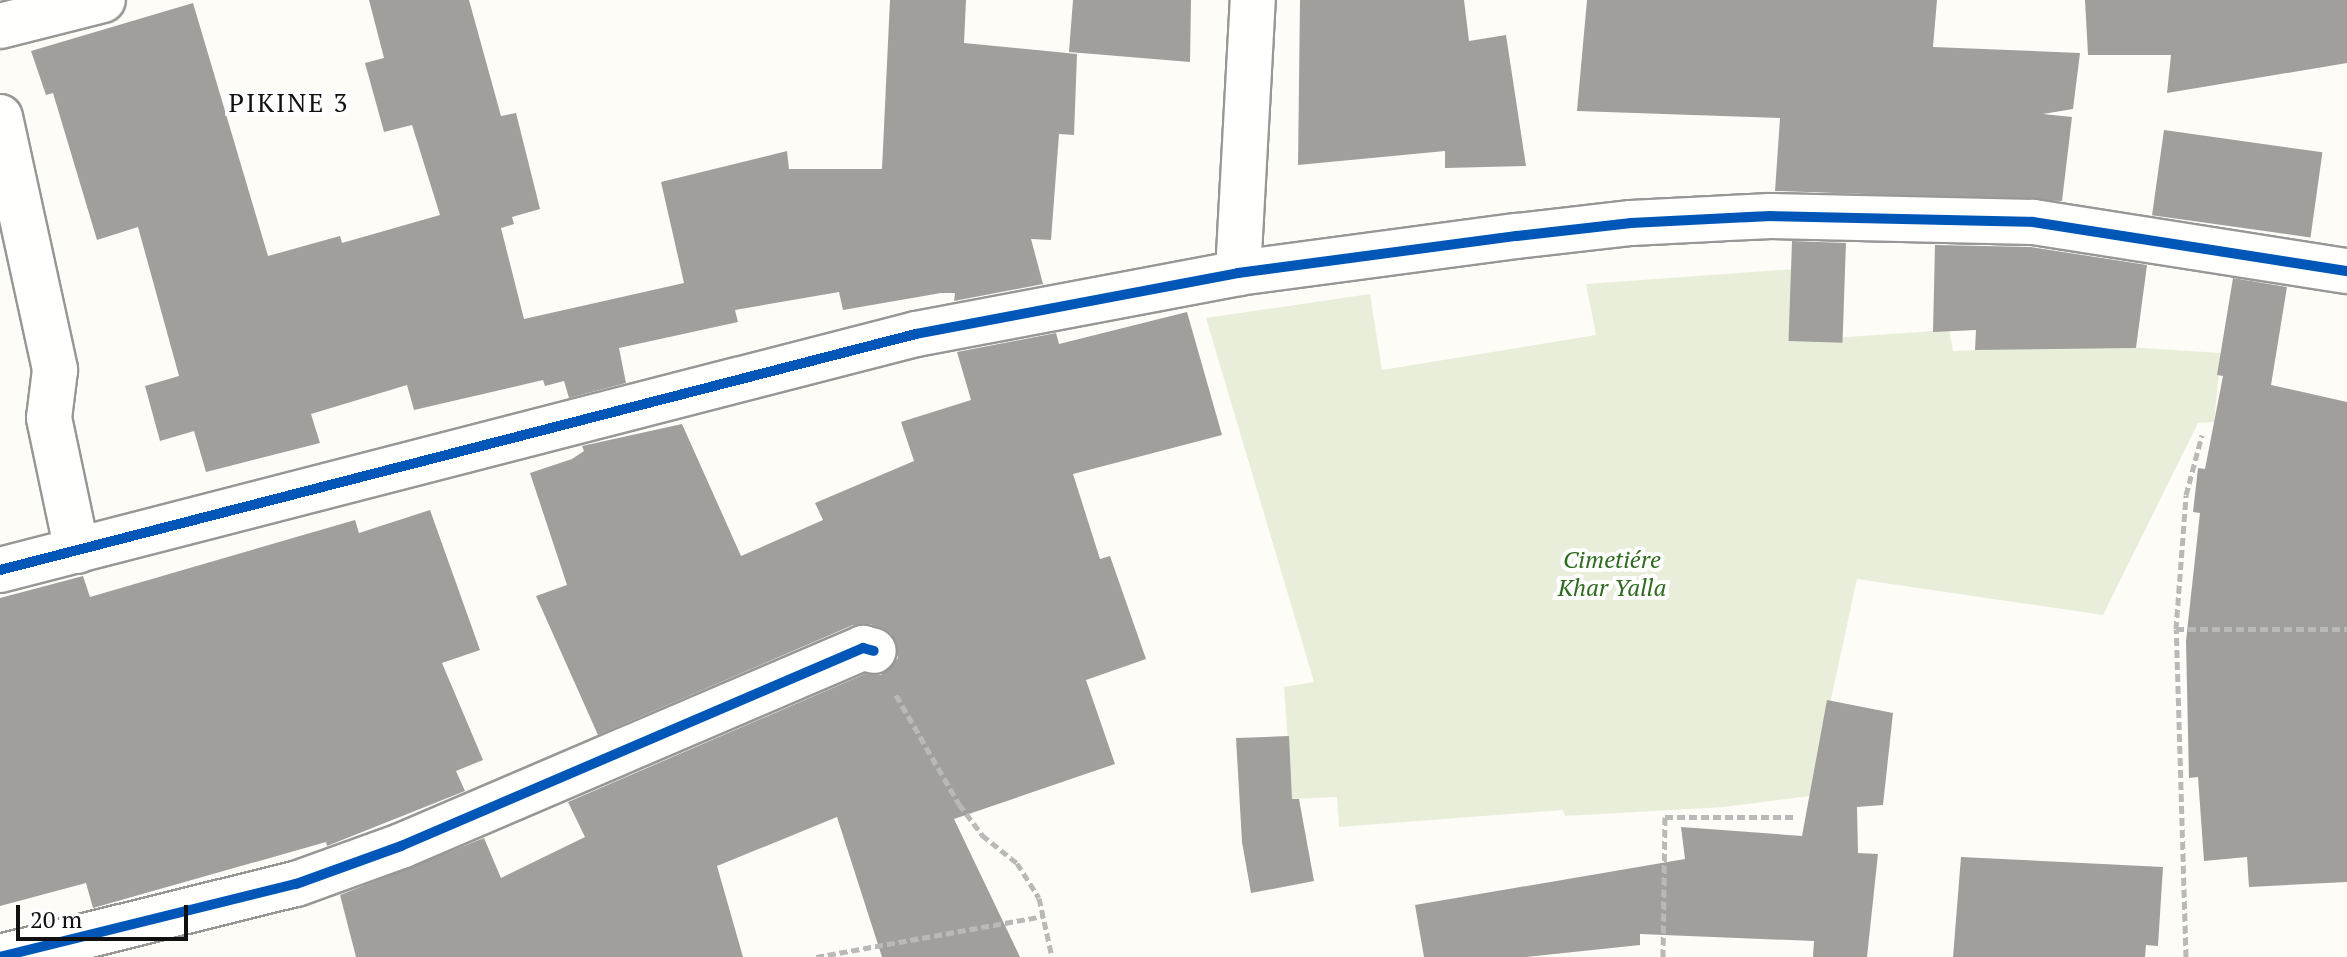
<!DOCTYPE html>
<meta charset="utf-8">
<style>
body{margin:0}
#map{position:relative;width:2347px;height:957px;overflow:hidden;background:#fdfcf7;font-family:"PT Serif",serif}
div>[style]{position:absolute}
.cemetery>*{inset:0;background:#e9eedb}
.building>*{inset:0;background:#a19f9c;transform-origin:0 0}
.path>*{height:5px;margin-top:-2.5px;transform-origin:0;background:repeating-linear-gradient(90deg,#b9b9b8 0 8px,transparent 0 12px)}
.roads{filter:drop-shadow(2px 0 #979795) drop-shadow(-2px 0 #979795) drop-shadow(0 2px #979795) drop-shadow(0 -2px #979795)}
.street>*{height:44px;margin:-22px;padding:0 22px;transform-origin:22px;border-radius:22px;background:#fffffe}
.cycleway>*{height:10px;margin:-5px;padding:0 5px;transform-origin:5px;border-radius:5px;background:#0057b8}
span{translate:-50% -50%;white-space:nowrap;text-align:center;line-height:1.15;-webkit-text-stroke:8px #fff;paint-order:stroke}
.park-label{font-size:24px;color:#2f6b1f;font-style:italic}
.neighbourhood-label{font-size:26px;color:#111;letter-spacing:2px}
.scale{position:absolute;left:16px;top:905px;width:172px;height:36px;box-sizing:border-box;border:4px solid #111;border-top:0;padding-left:10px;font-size:24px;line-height:28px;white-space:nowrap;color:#111;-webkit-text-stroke:6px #fff;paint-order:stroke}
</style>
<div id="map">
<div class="cemetery">
<i style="clip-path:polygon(1795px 269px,1803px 340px,1949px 330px,1953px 351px,2096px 345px,2221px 353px,2214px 422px,2198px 423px,2103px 615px,1857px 579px,1810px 796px,1724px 807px,1565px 816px,1563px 810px,1339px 827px,1337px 797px,1292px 799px,1284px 687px,1314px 682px,1206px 318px,1370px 294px,1382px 370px,1596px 335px,1586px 284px)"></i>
</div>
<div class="building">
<i style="clip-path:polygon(369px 0,469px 0,501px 116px,516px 113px,540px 209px,512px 217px,514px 224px,501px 228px,524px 319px,684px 283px,661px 182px,787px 151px,789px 169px,882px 169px,890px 0,966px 0,964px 43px,1077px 54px,1074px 135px,1059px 134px,1051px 240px,1031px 239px,1043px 284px,954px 301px,955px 293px,941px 293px,843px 310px,839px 292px,735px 310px,738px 322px,619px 348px,626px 383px,569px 398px,564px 381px,545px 386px,543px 380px,414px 410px,407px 385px,311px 414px,320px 443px,206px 472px,194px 431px,160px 441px,145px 386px,179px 376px,138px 227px,97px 240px,53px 93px,46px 95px,31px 51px,193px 3px,268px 256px,340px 236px,342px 243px,440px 215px,412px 125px,384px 132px,365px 63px,384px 58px)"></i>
<i style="clip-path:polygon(1073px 0,1191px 0,1190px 62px,1069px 52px)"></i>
<i style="clip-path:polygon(1300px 0,1464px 0,1469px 41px,1506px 35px,1526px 166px,1445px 168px,1445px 151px,1298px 165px)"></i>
<i style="clip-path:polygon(1587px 0,1937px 0,1933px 47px,2080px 53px,2073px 109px,2043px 114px,2072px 117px,2062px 201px,1775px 191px,1780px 118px,1577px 111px)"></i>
<i style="clip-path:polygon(2085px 0,2347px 0,2347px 63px,2167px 93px,2171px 55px,2088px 55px)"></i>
<i style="left:2164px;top:130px;width:160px;height:86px;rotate:8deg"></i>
<i style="left:1792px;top:241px;width:54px;height:100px;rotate:2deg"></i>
<i style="clip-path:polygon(1935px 245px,2031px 247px,2147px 265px,2136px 348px,1975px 350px,1976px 330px,1933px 332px)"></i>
<i style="clip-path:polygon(2233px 278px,2287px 287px,2271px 385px,2347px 402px,2347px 882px,2249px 887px,2247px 857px,2204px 861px,2198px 777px,2189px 778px,2186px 641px,2200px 513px,2193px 512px,2198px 468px,2205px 469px,2223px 376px,2217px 375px)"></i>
<i style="clip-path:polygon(1187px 312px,1222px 435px,1073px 474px,1100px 559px,1110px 556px,1146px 659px,1086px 680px,1115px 764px,954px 819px,1020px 957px,882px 957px,837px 817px,717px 866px,743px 957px,356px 957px,340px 895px,484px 838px,501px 878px,585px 837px,568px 802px,865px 674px,881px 675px,898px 658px,891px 633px,870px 624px,853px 625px,598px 735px,536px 596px,567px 585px,530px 473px,572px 459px,584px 451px,582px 446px,682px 424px,741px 556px,823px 520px,815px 503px,914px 461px,901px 422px,971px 400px,957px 352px,1056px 333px,1059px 344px)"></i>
<i style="clip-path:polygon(430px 510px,480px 650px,442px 663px,483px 760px,456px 771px,465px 791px,327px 846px,326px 842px,93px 908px,86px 883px,0 906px,0 598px,83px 576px,90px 597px,355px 520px,359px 533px)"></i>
<i style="clip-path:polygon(1827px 700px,1893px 713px,1883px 805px,1857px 807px,1858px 853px,1878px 854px,1867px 957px,1813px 957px,1814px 941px,1640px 934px,1640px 945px,1526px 957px,1424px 957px,1415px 905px,1685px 859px,1681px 827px,1802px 836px)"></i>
<i style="clip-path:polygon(1289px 736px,1292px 799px,1299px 799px,1314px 881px,1251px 893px,1242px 842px,1236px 738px)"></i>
<i style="clip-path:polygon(1961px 857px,2163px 867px,2158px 946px,2146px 945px,2145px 957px,1953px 957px)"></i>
</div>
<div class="path">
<i style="left:2176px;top:629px;width:171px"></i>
<i style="left:896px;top:695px;width:126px;rotate:60deg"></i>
<i style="left:959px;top:804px;width:39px;rotate:53deg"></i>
<i style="left:982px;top:835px;width:45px;rotate:38.7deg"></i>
<i style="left:1017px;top:863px;width:41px;rotate:57.8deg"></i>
<i style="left:1039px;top:898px;width:60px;rotate:77.6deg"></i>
<i style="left:816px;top:957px;width:231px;rotate:-10.2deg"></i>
<i style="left:1663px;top:957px;width:140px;rotate:-89.2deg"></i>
<i style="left:1665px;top:817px;width:131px"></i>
<i style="left:2186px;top:957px;width:328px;rotate:-91.7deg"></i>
<i style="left:2176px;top:629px;width:134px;rotate:-85.7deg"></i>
<i style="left:2186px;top:495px;width:62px;rotate:-75.1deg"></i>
</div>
<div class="roads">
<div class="street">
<i style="left:0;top:26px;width:106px;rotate:-14.2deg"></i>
<i style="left:0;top:117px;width:259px;rotate:77.7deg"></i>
<i style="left:55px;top:370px;width:48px;rotate:97.1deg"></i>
<i style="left:49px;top:418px;width:136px;rotate:78.1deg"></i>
<i style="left:1238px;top:273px;width:273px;rotate:-86.9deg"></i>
<i style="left:0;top:570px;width:946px;rotate:-14.45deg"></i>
<i style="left:916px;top:334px;width:328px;rotate:-10.7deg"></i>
<i style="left:1238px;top:273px;width:281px;rotate:-7.6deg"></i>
<i style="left:1517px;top:236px;width:115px;rotate:-6.5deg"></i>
<i style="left:1631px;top:223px;width:140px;rotate:-2.9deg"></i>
<i style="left:1771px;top:216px;width:262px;rotate:1.3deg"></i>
<i style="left:2033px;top:222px;width:318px;rotate:8.9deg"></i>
<i style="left:0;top:957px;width:305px;rotate:-13.9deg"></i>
<i style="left:296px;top:884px;width:112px;rotate:-19.9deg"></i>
<i style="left:401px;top:846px;width:503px;rotate:-23.2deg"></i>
<i style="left:863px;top:648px;width:11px;rotate:15deg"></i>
</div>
</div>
<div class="cycleway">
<i style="left:0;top:570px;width:946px;rotate:-14.45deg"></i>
<i style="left:916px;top:334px;width:328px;rotate:-10.7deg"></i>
<i style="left:1238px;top:273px;width:281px;rotate:-7.6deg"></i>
<i style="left:1517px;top:236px;width:115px;rotate:-6.5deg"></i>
<i style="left:1631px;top:223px;width:140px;rotate:-2.9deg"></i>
<i style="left:1771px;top:216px;width:262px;rotate:1.3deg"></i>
<i style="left:2033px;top:222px;width:318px;rotate:8.9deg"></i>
<i style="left:0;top:957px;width:305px;rotate:-13.9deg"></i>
<i style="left:296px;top:884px;width:112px;rotate:-19.9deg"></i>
<i style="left:401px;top:846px;width:503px;rotate:-23.2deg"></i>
<i style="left:863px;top:648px;width:11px;rotate:15deg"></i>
</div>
<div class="park-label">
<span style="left:1612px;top:574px">Cimetiére<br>Khar Yalla</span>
</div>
<div class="neighbourhood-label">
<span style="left:289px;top:103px">PIKINE 3</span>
</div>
<div class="scale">20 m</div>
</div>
